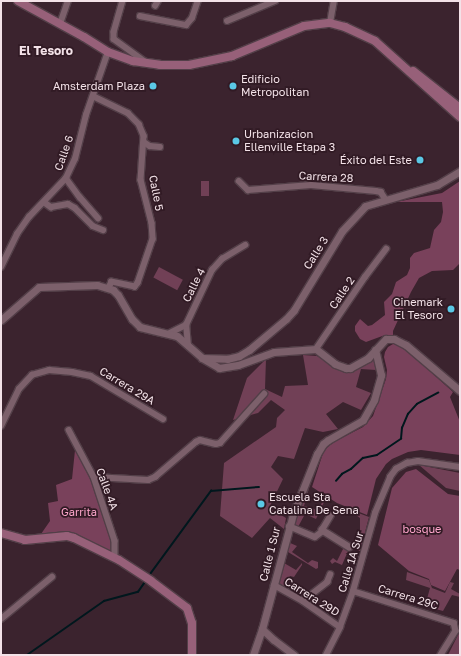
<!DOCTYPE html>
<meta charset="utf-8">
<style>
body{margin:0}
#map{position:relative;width:461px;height:656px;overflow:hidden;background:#3b232e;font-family:"Golos Text",sans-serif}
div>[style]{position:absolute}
.green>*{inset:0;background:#714056;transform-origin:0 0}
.forest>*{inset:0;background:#79415b}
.stream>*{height:1.5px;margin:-0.75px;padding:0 0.75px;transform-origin:0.75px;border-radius:0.75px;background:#00171d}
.roads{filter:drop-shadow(1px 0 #533f48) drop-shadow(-1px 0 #533f48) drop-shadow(0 1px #533f48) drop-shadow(0 -1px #533f48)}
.minor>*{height:5.5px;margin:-2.75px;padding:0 2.75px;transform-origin:2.75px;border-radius:2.75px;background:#7c606b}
.tertiary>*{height:7px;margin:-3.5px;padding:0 3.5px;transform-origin:3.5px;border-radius:3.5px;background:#7c606b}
.secondary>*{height:8px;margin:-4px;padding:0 4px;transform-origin:4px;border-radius:4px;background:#976079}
.dots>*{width:11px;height:11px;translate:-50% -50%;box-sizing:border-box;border:2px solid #311a24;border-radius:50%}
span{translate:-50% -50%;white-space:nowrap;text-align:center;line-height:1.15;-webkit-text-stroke:3.5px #311a24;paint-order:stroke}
.poi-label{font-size:11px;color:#f3e2e8}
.left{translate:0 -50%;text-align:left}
.right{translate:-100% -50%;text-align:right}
.street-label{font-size:11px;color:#f3e2e8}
.park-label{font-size:11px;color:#fea6cc}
.neighbourhood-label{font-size:12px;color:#f3e2e8;font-weight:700}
.frame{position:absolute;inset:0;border:2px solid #f3e2e8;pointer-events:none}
</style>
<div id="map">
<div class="green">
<i style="left:201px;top:181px;width:8px;height:15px"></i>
<i style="left:159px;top:267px;width:27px;height:12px;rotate:28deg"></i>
<i style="clip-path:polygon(303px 355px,317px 356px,345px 373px,374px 360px,376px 370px,361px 369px,356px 387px,371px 393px,361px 410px,343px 402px,326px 414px,338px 429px,323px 432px,305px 428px,294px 459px,278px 456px,271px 467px,283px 479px,269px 508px,286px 518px,284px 529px,270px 518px,252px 538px,220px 516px,224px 463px,276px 427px,277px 418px,285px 410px,271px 400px,258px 413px,233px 420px,247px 378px,266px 359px,265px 389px,282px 397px,285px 386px,308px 385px)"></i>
<i style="clip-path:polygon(419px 465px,460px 473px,460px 491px,446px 488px)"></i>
<i style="clip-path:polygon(307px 487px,309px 488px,304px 506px,318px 510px,325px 497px,326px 498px,316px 519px,305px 514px,298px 527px,293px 524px)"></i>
<i style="clip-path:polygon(348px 509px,369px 517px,360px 551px,353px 548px,360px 530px,360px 518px)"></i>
<i style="clip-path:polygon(288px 542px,297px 546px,292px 552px,308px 563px,312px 560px,318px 562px,318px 568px,316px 569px,288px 552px,284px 563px,296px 570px,302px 563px,302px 565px,294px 577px,290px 576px,284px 586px,277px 582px)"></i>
<i style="clip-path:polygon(344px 547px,348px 551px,342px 565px,335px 562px,332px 564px,330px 561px,333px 558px,337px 561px)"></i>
<i style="clip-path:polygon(407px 572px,429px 580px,432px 588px,445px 593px,450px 582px,454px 583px,451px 589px,460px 594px,460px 597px,452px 595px,443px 611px,425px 606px,430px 588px,406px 580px)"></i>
<i style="clip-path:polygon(460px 631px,460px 655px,448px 655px)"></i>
</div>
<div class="forest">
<i style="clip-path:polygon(460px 181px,460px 263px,453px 270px,432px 271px,419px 278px,411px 292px,393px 331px,393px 335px,385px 335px,366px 342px,360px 339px,355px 331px,355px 326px,360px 319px,368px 326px,372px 325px,385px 315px,384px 302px,392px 294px,396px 282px,407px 275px,410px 268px,410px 258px,414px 253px,430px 248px,434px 230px,441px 222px,443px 212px,442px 202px,396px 202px,442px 193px)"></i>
<i style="clip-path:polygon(393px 344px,399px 344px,404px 348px,453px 392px,450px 397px,460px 422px,460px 455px,421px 450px,408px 452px,392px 459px,386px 464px,376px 479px,367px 515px,337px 503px,312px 487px,324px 450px,334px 442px,363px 427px,373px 416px,386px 379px,387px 370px,384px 357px,385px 352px,388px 347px)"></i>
<i style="clip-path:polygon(75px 450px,92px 478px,112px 541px,112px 554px,91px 542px,68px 534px,43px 539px,41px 534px,50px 521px,48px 503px,58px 501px,56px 485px,72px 479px)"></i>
<i style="clip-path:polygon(416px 469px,448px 494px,460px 496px,460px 570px,457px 569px,445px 591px,431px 585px,429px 579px,409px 571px,378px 545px,392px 488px,406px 472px)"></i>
</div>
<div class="stream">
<i style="left:336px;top:481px;width:9px;rotate:-49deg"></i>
<i style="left:342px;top:474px;width:10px;rotate:-29deg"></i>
<i style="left:351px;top:469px;width:16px;rotate:-43deg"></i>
<i style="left:363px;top:458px;width:14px;rotate:-12deg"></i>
<i style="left:377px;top:455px;width:29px;rotate:-34deg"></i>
<i style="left:401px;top:439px;width:11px;rotate:-85deg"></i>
<i style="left:402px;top:428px;width:15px;rotate:-67deg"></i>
<i style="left:408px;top:414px;width:13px;rotate:-48deg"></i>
<i style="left:417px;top:404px;width:24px;rotate:-28deg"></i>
<i style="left:148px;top:577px;width:107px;rotate:-53.8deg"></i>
<i style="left:211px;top:491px;width:48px;rotate:-4.8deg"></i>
<i style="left:27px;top:655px;width:94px;rotate:-35deg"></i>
<i style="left:104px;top:601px;width:35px;rotate:-15deg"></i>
<i style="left:138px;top:592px;width:12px;rotate:-55deg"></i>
</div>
<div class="roads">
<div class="minor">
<i style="left:123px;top:1px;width:32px;rotate:106deg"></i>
<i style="left:114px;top:32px;width:7px;rotate:90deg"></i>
<i style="left:114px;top:39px;width:39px;rotate:36deg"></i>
<i style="left:155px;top:6px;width:6px;rotate:-59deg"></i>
<i style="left:140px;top:16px;width:47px;rotate:11.1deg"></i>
<i style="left:186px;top:25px;width:9px;rotate:-49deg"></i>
<i style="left:192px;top:18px;width:18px;rotate:-71deg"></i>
<i style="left:227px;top:21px;width:52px;rotate:-22.6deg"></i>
<i style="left:330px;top:23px;width:22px;rotate:-80deg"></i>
<i style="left:60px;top:24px;width:24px;rotate:-71deg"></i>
<i style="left:93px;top:96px;width:39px;rotate:26deg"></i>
<i style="left:128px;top:113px;width:16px;rotate:45deg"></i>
<i style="left:139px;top:124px;width:13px;rotate:67deg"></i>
<i style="left:144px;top:136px;width:44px;rotate:93.9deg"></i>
<i style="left:141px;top:180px;width:44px;rotate:75.7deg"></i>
<i style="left:152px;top:223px;width:16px;rotate:86deg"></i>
<i style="left:153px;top:239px;width:46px;rotate:108.8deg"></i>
<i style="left:138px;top:283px;width:5px;rotate:127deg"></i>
<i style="left:135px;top:287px;width:24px;rotate:-168deg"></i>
<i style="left:112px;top:282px;width:7px;rotate:117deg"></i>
<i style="left:144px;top:142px;width:7px;rotate:34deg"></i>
<i style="left:150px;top:146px;width:10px;rotate:6deg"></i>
<i style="left:66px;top:178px;width:24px;rotate:54deg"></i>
<i style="left:80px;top:197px;width:28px;rotate:49deg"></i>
<i style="left:239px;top:181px;width:13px;rotate:45deg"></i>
<i style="left:248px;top:190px;width:63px;rotate:-4.5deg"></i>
<i style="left:311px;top:185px;width:65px;rotate:5.3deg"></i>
<i style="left:376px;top:191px;width:5px;rotate:11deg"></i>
<i style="left:381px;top:192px;width:9px;rotate:58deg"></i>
<i style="left:44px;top:202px;width:9px;rotate:36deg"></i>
<i style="left:51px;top:207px;width:17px;rotate:-10deg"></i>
<i style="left:68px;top:204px;width:8px;rotate:30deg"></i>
<i style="left:75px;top:208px;width:25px;rotate:45deg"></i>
<i style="left:93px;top:226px;width:11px;rotate:22deg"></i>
<i style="left:1px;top:267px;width:37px;rotate:-64deg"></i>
<i style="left:17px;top:234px;width:21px;rotate:-55deg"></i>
<i style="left:29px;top:217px;width:54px;rotate:-46.5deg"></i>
<i style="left:66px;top:178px;width:21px;rotate:-65deg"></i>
<i style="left:75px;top:159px;width:45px;rotate:-76deg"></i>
<i style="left:86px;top:115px;width:67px;rotate:-70.8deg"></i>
<i style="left:170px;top:333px;width:18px;rotate:-27deg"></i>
<i style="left:188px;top:346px;width:21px;rotate:-95deg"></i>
<i style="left:186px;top:325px;width:61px;rotate:-64.7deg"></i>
<i style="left:212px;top:270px;width:15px;rotate:-48deg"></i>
<i style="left:222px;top:259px;width:27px;rotate:-31deg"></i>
<i style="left:316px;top:349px;width:87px;rotate:-55.8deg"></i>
<i style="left:365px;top:277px;width:35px;rotate:-53deg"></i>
<i style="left:1px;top:426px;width:41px;rotate:-64.1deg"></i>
<i style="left:19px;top:389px;width:19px;rotate:-47deg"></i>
<i style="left:32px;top:375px;width:18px;rotate:-16deg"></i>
<i style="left:49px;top:370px;width:23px;rotate:5deg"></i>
<i style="left:72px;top:372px;width:19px;rotate:12deg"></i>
<i style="left:91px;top:376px;width:84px;rotate:30.8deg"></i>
<i style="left:69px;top:430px;width:53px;rotate:62deg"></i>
<i style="left:94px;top:477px;width:67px;rotate:71.8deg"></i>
<i style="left:115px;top:541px;width:17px;rotate:90deg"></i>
<i style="left:94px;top:477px;width:54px;rotate:3.2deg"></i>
<i style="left:148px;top:480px;width:8px;rotate:-23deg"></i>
<i style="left:155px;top:477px;width:54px;rotate:-40.5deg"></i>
<i style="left:196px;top:442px;width:4px;rotate:-27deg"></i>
<i style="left:200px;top:440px;width:16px;rotate:14deg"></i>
<i style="left:216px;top:444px;width:4px;rotate:-14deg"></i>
<i style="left:220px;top:443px;width:66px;rotate:-48.1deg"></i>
<i style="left:289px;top:526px;width:28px;rotate:23deg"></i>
<i style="left:315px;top:537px;width:10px;rotate:-37deg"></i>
<i style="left:323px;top:531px;width:31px;rotate:32deg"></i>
<i style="left:349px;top:547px;width:32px;rotate:-148deg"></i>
<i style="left:322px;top:530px;width:17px;rotate:-59deg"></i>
<i style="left:274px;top:585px;width:33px;rotate:29deg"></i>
<i style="left:303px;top:601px;width:45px;rotate:35.1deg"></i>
<i style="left:353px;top:591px;width:106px;rotate:17.6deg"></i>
<i style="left:454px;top:623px;width:8px;rotate:76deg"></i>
<i style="left:456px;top:631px;width:28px;rotate:122deg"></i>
<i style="left:303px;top:601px;width:31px;rotate:-38deg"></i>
<i style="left:327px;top:582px;width:8px;rotate:-67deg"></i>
<i style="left:1px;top:619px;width:66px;rotate:-39.5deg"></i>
<i style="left:326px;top:655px;width:31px;rotate:-63deg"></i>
<i style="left:340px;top:627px;width:38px;rotate:-70deg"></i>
<i style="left:353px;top:591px;width:81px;rotate:-74.2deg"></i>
<i style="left:375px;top:513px;width:39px;rotate:-67deg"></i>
<i style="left:390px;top:477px;width:10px;rotate:-53deg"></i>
<i style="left:396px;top:469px;width:13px;rotate:-29deg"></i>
<i style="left:407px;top:463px;width:11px;rotate:-10deg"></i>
<i style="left:418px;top:461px;width:42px;rotate:8.1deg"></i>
</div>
<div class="tertiary">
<i style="left:1px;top:320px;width:50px;rotate:-41deg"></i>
<i style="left:39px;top:287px;width:58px;rotate:-2deg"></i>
<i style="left:97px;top:285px;width:17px;rotate:17deg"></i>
<i style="left:113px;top:290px;width:7px;rotate:45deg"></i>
<i style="left:118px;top:295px;width:28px;rotate:60deg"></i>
<i style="left:132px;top:319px;width:11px;rotate:45deg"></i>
<i style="left:140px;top:327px;width:38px;rotate:14deg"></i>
<i style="left:177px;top:336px;width:33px;rotate:41deg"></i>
<i style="left:202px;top:358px;width:20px;rotate:30deg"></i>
<i style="left:219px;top:368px;width:19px;rotate:-9deg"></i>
<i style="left:238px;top:365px;width:38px;rotate:-20deg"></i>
<i style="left:274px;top:352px;width:42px;rotate:-4.1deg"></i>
<i style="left:316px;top:349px;width:24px;rotate:38deg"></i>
<i style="left:335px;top:364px;width:12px;rotate:20deg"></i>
<i style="left:346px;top:368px;width:4px"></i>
<i style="left:350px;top:368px;width:21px;rotate:-29deg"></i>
<i style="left:368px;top:358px;width:26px;rotate:-47deg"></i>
<i style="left:386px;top:339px;width:8px"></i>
<i style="left:394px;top:339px;width:13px;rotate:27deg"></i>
<i style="left:406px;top:345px;width:71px;rotate:40.4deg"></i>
<i style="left:202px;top:358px;width:25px;rotate:2deg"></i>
<i style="left:227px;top:359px;width:12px;rotate:-14deg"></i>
<i style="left:239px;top:356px;width:12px;rotate:-31deg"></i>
<i style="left:249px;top:350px;width:48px;rotate:-40deg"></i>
<i style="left:286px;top:319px;width:12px;rotate:-48deg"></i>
<i style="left:294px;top:310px;width:92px;rotate:-58.7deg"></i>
<i style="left:342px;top:231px;width:34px;rotate:-47deg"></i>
<i style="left:365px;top:206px;width:75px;rotate:-16.3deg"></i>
<i style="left:437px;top:185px;width:27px;rotate:-31deg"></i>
<i style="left:262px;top:629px;width:16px;rotate:43deg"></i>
<i style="left:274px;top:640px;width:25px;rotate:37deg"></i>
<i style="left:253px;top:655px;width:28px;rotate:-71deg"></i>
<i style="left:262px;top:629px;width:119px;rotate:-74.9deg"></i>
<i style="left:293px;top:514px;width:65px;rotate:-68.2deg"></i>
<i style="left:317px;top:454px;width:12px;rotate:-59deg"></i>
<i style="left:323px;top:444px;width:6px;rotate:-39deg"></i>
<i style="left:328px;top:440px;width:40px;rotate:-29.7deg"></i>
<i style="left:363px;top:420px;width:23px;rotate:-61deg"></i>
<i style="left:374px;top:400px;width:26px;rotate:-74deg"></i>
<i style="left:381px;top:375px;width:26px;rotate:-103deg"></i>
</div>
<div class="secondary">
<i style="left:18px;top:1px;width:75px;rotate:28.6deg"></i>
<i style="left:84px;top:37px;width:28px;rotate:32deg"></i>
<i style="left:108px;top:52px;width:27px;rotate:20deg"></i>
<i style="left:133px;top:61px;width:27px;rotate:8deg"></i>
<i style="left:160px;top:65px;width:29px"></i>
<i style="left:189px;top:65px;width:44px;rotate:-11.8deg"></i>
<i style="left:232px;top:56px;width:78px;rotate:-22.6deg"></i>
<i style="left:304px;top:26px;width:26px;rotate:-7deg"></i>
<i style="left:330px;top:23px;width:16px;rotate:15deg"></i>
<i style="left:345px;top:27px;width:33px;rotate:25deg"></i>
<i style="left:375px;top:41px;width:114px;rotate:41.8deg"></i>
<i style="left:413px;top:71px;width:60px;rotate:38.2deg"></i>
<i style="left:1px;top:533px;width:25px;rotate:16deg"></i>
<i style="left:25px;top:540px;width:42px;rotate:-5.4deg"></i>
<i style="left:67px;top:536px;width:7px;rotate:16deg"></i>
<i style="left:74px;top:538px;width:50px;rotate:26.1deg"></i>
<i style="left:119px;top:560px;width:38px;rotate:33deg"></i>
<i style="left:151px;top:581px;width:45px;rotate:36.9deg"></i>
<i style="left:187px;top:608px;width:16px;rotate:72deg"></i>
<i style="left:192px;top:623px;width:32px;rotate:90deg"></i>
</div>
</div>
<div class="dots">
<i style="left:153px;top:86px;background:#5ac8e5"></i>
<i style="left:233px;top:86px;background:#5ac8e5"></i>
<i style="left:236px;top:141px;background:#5ac8e5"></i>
<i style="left:420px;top:160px;background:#5ac8e5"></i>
<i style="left:451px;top:309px;background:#5ac8e5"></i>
<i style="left:261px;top:504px;background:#5ac8e5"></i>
</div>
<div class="poi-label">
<span class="left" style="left:241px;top:86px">Edificio<br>Metropolitan</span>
<span class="right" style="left:145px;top:86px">Amsterdam Plaza</span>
<span class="left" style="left:244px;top:141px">Urbanizacion<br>Ellenville Etapa 3</span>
<span class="right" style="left:412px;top:160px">Éxito del Este</span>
<span class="right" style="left:443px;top:309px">Cinemark<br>El Tesoro</span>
<span class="left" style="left:269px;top:504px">Escuela Sta<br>Catalina De Sena</span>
</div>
<div class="street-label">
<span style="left:64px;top:153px;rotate:-71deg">Calle 6</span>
<span style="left:326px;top:177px;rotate:3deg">Carrera 28</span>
<span style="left:156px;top:193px;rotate:79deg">Calle 5</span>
<span style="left:316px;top:253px;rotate:-58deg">Calle 3</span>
<span style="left:194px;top:285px;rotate:-63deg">Calle 4</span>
<span style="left:342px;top:293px;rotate:-56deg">Calle 2</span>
<span style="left:127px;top:386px;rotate:31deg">Carrera 29A</span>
<span style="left:107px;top:489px;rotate:70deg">Calle 4A</span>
<span style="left:270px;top:554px;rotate:-76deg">Calle 1 Sur</span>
<span style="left:351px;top:562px;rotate:-73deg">Calle 1A Sur</span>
<span style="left:312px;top:597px;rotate:32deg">Carrera 29D</span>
<span style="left:408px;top:597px;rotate:17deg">Carrera 29C</span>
</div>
<div class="park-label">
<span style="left:79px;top:512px">Garrita</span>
<span style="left:422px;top:529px">bosque</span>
</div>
<div class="neighbourhood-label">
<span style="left:46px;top:51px">El Tesoro</span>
</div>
<div class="frame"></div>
</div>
